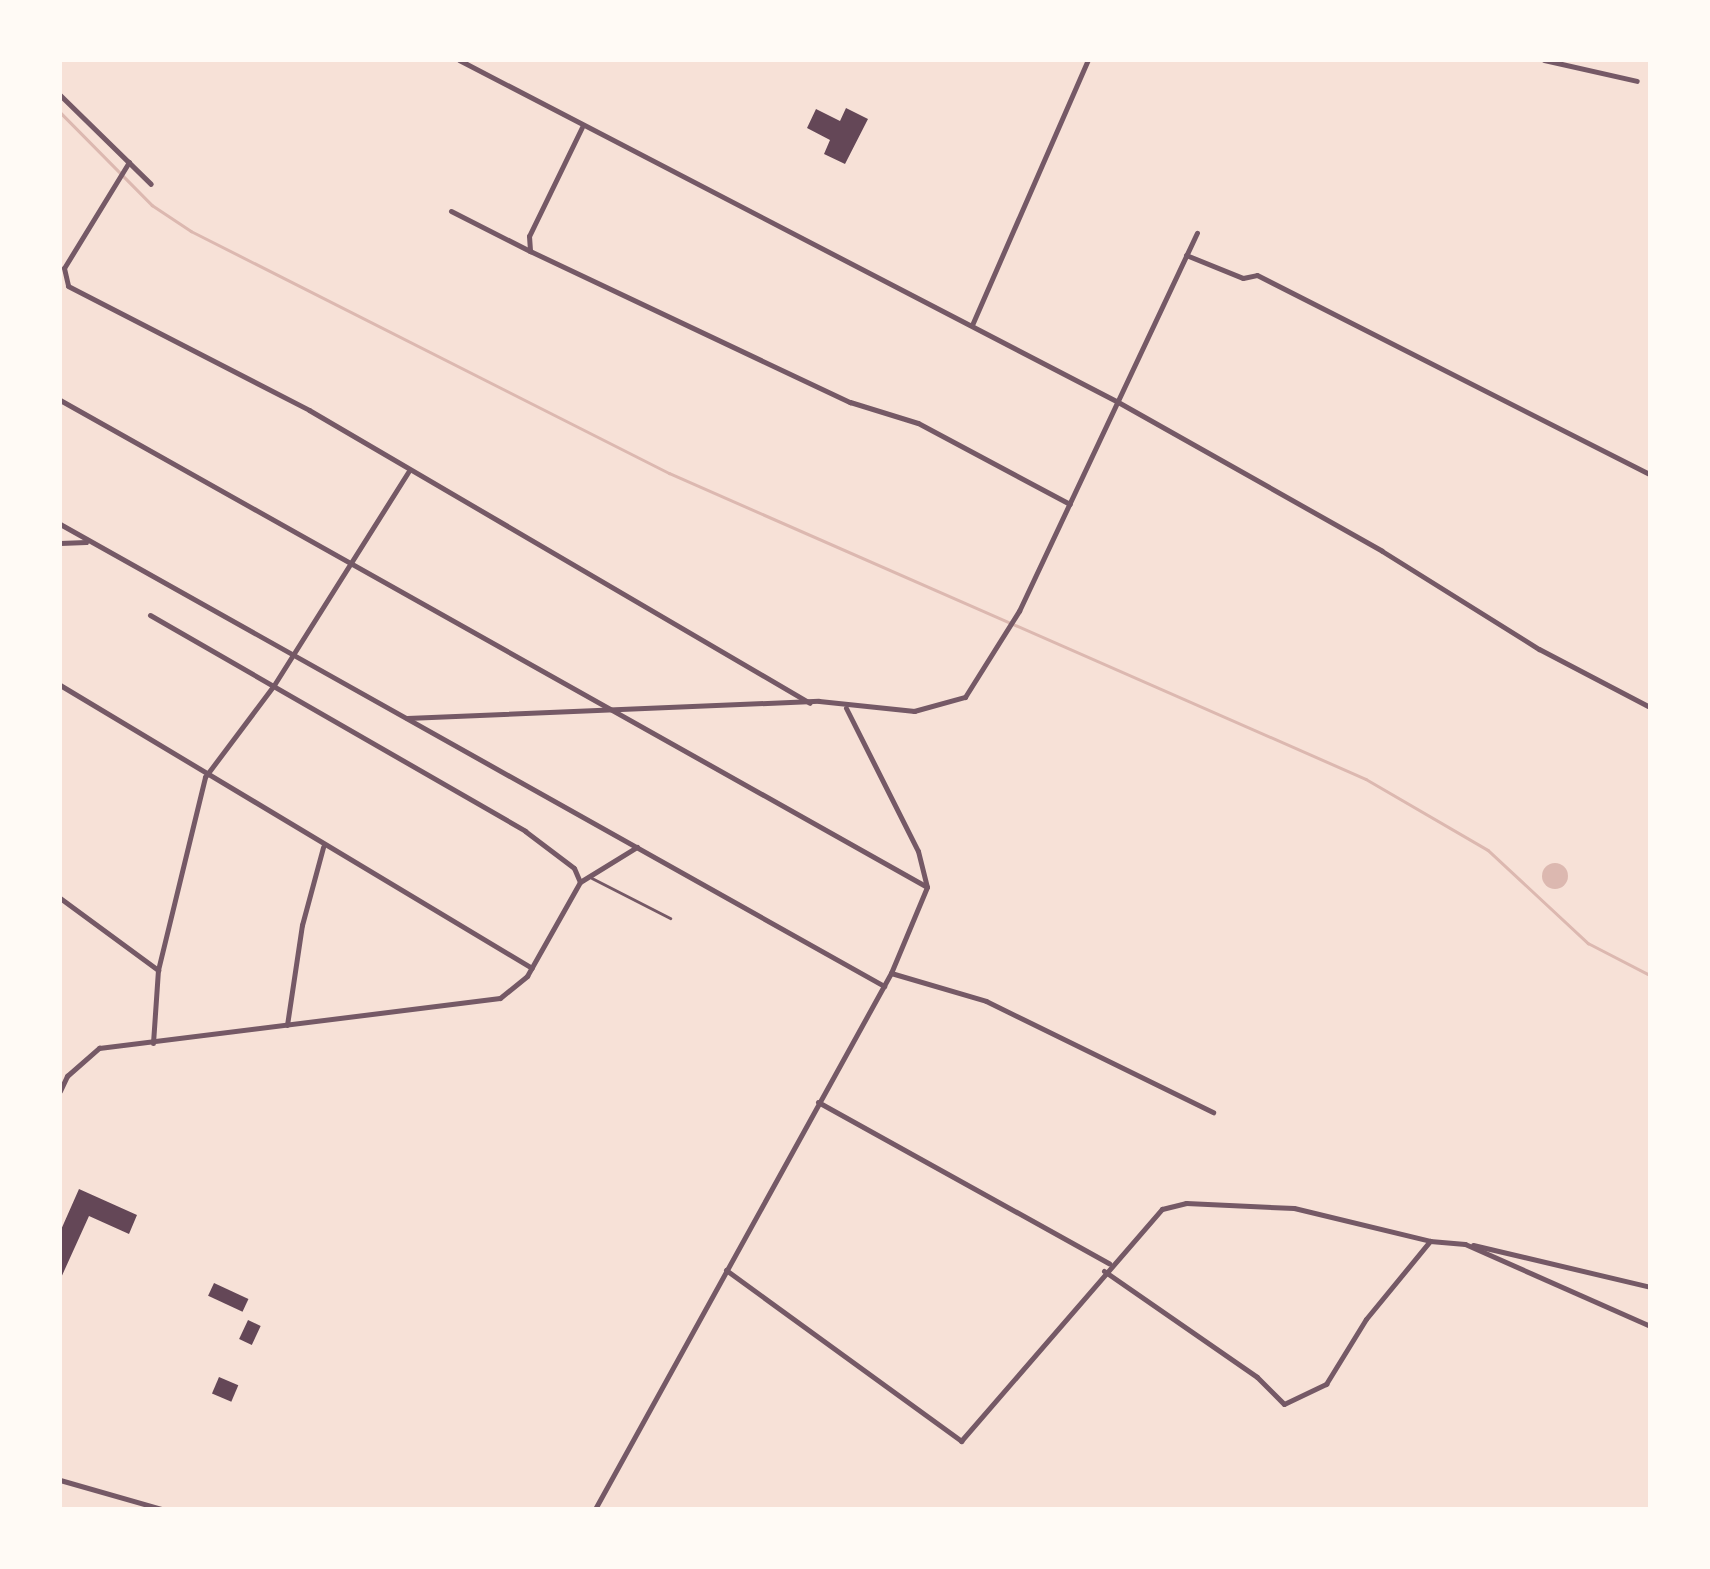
<!DOCTYPE html>
<style>
body{margin:0}
#map{position:relative;width:1710px;height:1569px;overflow:hidden;background:#f7e1d7;font-family:Lato,sans-serif}
div>[style]{position:absolute}
.water>*{inset:0;background:#dcb8b0}
.round{border-radius:50%}
.stream>*{height:2.5px;margin:-1.25px;padding:0 1.25px;transform-origin:1.25px;border-radius:1.25px;background:#dcb8b0}
.building>*{inset:0;background:#644757;transform-origin:0 0}
.service>*{height:2.5px;margin:-1.25px;padding:0 1.25px;transform-origin:1.25px;border-radius:1.25px;background:#755966}
.minor>*{height:5px;margin:-2.5px;padding:0 2.5px;transform-origin:2.5px;border-radius:2.5px;background:#755966}
span{translate:-50% -50%;white-space:nowrap;text-align:center;line-height:1.15;-webkit-text-stroke:10px #fffaf5;paint-order:stroke}
.frame{position:absolute;inset:0;border:62px solid #fffaf5;pointer-events:none}
</style>
<div id="map">
<div class="water">
<i class="round" style="left:1542px;top:863px;width:26px;height:26px"></i>
</div>
<div class="stream">
<i style="left:60px;top:112px;width:131px;rotate:45.3deg"></i>
<i style="left:152px;top:205px;width:47px;rotate:33.7deg"></i>
<i style="left:191px;top:231px;width:536px;rotate:26.85deg"></i>
<i style="left:669px;top:473px;width:761px;rotate:23.7deg"></i>
<i style="left:1366px;top:779px;width:141px;rotate:30.2deg"></i>
<i style="left:1488px;top:850px;width:137px;rotate:42.9deg"></i>
<i style="left:1588px;top:943px;width:70px;rotate:27.3deg"></i>
</div>
<div class="building">
<i style="clip-path:polygon(846px 108px,868px 119px,845px 164px,824px 154px,830px 140px,807px 128px,816px 109px,840px 121px)"></i>
<i style="clip-path:polygon(79px 1189px,137px 1215px,129px 1234px,89px 1216px,60px 1280px,60px 1232px)"></i>
<i style="left:214px;top:1283px;width:38px;height:14px;rotate:25deg"></i>
<i style="left:248px;top:1320px;width:14px;height:21px;rotate:25deg"></i>
<i style="left:219px;top:1377px;width:21px;height:18px;rotate:23deg"></i>
</div>
<div class="service">
<i style="left:592px;top:878px;width:88px;rotate:27.1deg"></i>
</div>
<div class="minor">
<i style="left:459px;top:60px;width:742px;rotate:27.43deg"></i>
<i style="left:1118px;top:402px;width:303px;rotate:29.4deg"></i>
<i style="left:1382px;top:551px;width:185px;rotate:32deg"></i>
<i style="left:1539px;top:649px;width:125px;rotate:27.6deg"></i>
<i style="left:1544px;top:60px;width:95px;rotate:12.7deg"></i>
<i style="left:60px;top:95px;width:127px;rotate:44.4deg"></i>
<i style="left:582px;top:127px;width:121px;rotate:115.9deg"></i>
<i style="left:529px;top:236px;width:15px;rotate:86deg"></i>
<i style="left:530px;top:251px;width:354px;rotate:25.3deg"></i>
<i style="left:850px;top:402px;width:71px;rotate:17.2deg"></i>
<i style="left:918px;top:423px;width:172px;rotate:28.1deg"></i>
<i style="left:129px;top:162px;width:124px;rotate:121.5deg"></i>
<i style="left:64px;top:268px;width:18px;rotate:77deg"></i>
<i style="left:68px;top:286px;width:271px;rotate:27.2deg"></i>
<i style="left:309px;top:410px;width:580px;rotate:30.32deg"></i>
<i style="left:451px;top:211px;width:89px;rotate:26.9deg"></i>
<i style="left:1186px;top:255px;width:61px;rotate:22deg"></i>
<i style="left:1243px;top:278px;width:14px;rotate:-12deg"></i>
<i style="left:1257px;top:275px;width:441px;rotate:26.9deg"></i>
<i style="left:972px;top:325px;width:289px;rotate:-66.4deg"></i>
<i style="left:60px;top:400px;width:994px;rotate:29.32deg"></i>
<i style="left:927px;top:887px;width:93px;rotate:112.7deg"></i>
<i style="left:891px;top:973px;width:612px;rotate:118.91deg"></i>
<i style="left:60px;top:524px;width:945px;rotate:29.28deg"></i>
<i style="left:60px;top:543px;width:26px;rotate:-2deg"></i>
<i style="left:150px;top:615px;width:433px;rotate:29.9deg"></i>
<i style="left:525px;top:831px;width:61px;rotate:37.1deg"></i>
<i style="left:574px;top:868px;width:15px;rotate:67deg"></i>
<i style="left:60px;top:685px;width:550px;rotate:30.95deg"></i>
<i style="left:846px;top:708px;width:160px;rotate:63.3deg"></i>
<i style="left:918px;top:851px;width:37px;rotate:76deg"></i>
<i style="left:407px;top:718px;width:412px;rotate:-2.4deg"></i>
<i style="left:819px;top:701px;width:96px;rotate:6deg"></i>
<i style="left:914px;top:711px;width:53px;rotate:-15.4deg"></i>
<i style="left:965px;top:697px;width:102px;rotate:-57.9deg"></i>
<i style="left:1019px;top:611px;width:418px;rotate:-64.8deg"></i>
<i style="left:60px;top:898px;width:122px;rotate:36.3deg"></i>
<i style="left:891px;top:973px;width:99px;rotate:16.4deg"></i>
<i style="left:986px;top:1001px;width:253px;rotate:26.1deg"></i>
<i style="left:287px;top:1025px;width:101px;rotate:-81.5deg"></i>
<i style="left:302px;top:925px;width:81px;rotate:-74.9deg"></i>
<i style="left:153px;top:1043px;width:73px;rotate:-86.1deg"></i>
<i style="left:158px;top:970px;width:199px;rotate:-76.3deg"></i>
<i style="left:205px;top:777px;width:115px;rotate:-53.1deg"></i>
<i style="left:274px;top:685px;width:252px;rotate:-57.8deg"></i>
<i style="left:60px;top:1091px;width:17px;rotate:-65deg"></i>
<i style="left:67px;top:1076px;width:43px;rotate:-41.2deg"></i>
<i style="left:99px;top:1048px;width:404px;rotate:-7.1deg"></i>
<i style="left:500px;top:998px;width:35px;rotate:-39deg"></i>
<i style="left:527px;top:976px;width:108px;rotate:-60.6deg"></i>
<i style="left:580px;top:882px;width:67px;rotate:-31.6deg"></i>
<i style="left:818px;top:1102px;width:333px;rotate:29deg"></i>
<i style="left:1473px;top:1245px;width:182px;rotate:13.3deg"></i>
<i style="left:726px;top:1270px;width:291px;rotate:36deg"></i>
<i style="left:961px;top:1441px;width:307px;rotate:-49.1deg"></i>
<i style="left:1162px;top:1209px;width:25px;rotate:-14deg"></i>
<i style="left:1186px;top:1203px;width:108px;rotate:2.7deg"></i>
<i style="left:1294px;top:1208px;width:140px;rotate:13.6deg"></i>
<i style="left:1104px;top:1271px;width:186px;rotate:34.7deg"></i>
<i style="left:1257px;top:1377px;width:38px;rotate:45deg"></i>
<i style="left:1284px;top:1404px;width:47px;rotate:-25.5deg"></i>
<i style="left:1326px;top:1384px;width:76px;rotate:-58.4deg"></i>
<i style="left:1366px;top:1319px;width:101px;rotate:-50.6deg"></i>
<i style="left:1430px;top:1241px;width:35px;rotate:5deg"></i>
<i style="left:1465px;top:1244px;width:202px;rotate:23.9deg"></i>
<i style="left:60px;top:1480px;width:106px;rotate:15.9deg"></i>
</div>
<div class="frame"></div>
</div>
